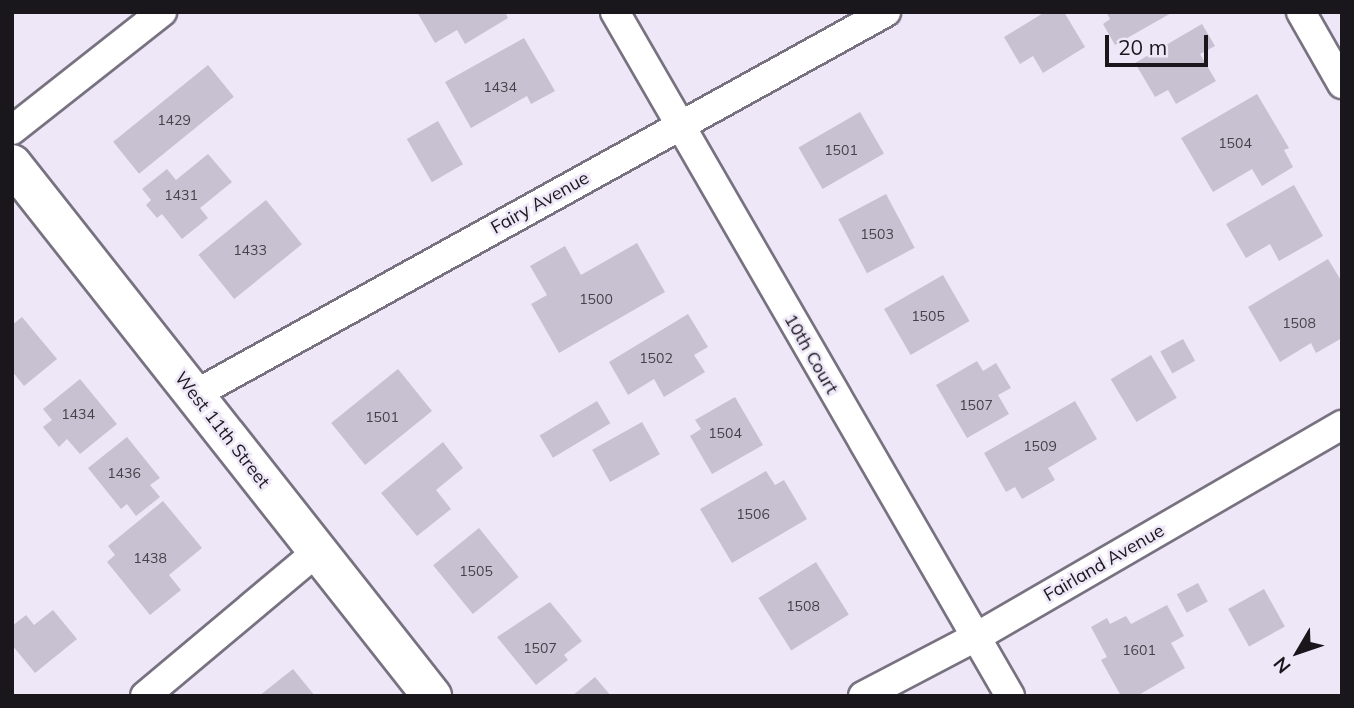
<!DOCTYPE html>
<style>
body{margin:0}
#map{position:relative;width:1354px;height:708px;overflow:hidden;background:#ede7f7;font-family:Mulish,sans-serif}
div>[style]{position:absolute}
.building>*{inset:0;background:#c8c1d1;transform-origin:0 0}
.roads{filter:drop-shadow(2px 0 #787280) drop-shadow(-2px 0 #787280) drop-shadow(0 2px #787280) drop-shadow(0 -2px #787280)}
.minor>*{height:28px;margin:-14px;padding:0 14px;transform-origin:14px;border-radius:14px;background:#fff}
.secondary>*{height:38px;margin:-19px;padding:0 19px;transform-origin:19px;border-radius:19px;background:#fff}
span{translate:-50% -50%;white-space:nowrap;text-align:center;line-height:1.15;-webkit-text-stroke:5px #ede7f7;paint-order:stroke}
.number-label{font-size:14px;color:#454149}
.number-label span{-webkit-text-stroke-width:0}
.street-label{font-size:18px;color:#19161c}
.frame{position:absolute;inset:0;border:14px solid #19161c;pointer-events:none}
.north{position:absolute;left:1263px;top:617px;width:70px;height:70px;-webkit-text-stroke:5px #ede7f7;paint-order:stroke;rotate:231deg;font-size:19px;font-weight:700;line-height:28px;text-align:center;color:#19161c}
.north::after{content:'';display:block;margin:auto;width:24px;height:32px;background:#19161c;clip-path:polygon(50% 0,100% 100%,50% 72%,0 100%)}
.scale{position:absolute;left:1105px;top:35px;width:103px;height:32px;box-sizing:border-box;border:4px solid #19161c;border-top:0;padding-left:9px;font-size:21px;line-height:24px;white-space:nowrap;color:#19161c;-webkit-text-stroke:5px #ede7f7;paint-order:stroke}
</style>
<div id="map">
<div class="building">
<i style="clip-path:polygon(417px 12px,505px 12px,508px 18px,465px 44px,457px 30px,435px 43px)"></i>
<i style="clip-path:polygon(1045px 12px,1064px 12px,1085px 47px,1043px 73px,1033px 56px,1020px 64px,1004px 37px)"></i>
<i style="clip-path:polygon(1106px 12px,1173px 12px,1115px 45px,1103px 24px,1110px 19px)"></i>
<i style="clip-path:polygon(1202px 24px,1215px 46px,1200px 54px,1216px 81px,1176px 104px,1168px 90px,1155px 97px,1135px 63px)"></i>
<i style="clip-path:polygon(524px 38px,555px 91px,531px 104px,527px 96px,471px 128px,445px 82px)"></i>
<i style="left:208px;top:65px;width:41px;height:122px;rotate:51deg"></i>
<i style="clip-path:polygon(1257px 94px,1289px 148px,1284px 150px,1293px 167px,1262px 186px,1252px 169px,1213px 192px,1181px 138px)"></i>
<i style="left:860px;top:112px;width:48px;height:71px;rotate:60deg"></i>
<i style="left:438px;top:121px;width:50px;height:36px;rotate:60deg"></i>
<i style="clip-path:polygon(208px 154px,232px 182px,200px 208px,208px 218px,182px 239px,162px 214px,157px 218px,146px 205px,151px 200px,142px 189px,167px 169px,176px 180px)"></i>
<i style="clip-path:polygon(1294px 185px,1323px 236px,1279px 261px,1270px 244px,1246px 258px,1226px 224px)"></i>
<i style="left:886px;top:194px;width:61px;height:54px;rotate:62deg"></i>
<i style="left:266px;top:200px;width:57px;height:87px;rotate:51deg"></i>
<i style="clip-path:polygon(637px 243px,665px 292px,559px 353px,531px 304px,547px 295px,530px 266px,565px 246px,581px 275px)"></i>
<i style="clip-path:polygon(1328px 259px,1342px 282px,1342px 338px,1316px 353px,1311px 343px,1280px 362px,1248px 307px)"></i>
<i style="left:943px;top:275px;width:53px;height:68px;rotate:60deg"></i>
<i style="clip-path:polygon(688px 314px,708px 347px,694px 355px,705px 372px,664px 397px,654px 379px,628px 395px,609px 362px)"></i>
<i style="clip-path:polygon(22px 317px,57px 359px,24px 386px,12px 371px,12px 325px)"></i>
<i style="left:1183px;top:339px;width:25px;height:26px;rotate:61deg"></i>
<i style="left:1151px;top:355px;width:50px;height:47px;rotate:59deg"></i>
<i style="clip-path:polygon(977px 361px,983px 371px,996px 363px,1011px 388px,998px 395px,1009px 414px,967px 438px,936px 385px)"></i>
<i style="left:398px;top:369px;width:54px;height:86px;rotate:51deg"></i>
<i style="clip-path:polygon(80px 379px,117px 424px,80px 454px,67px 439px,59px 447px,43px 427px,52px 420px,43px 409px)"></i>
<i style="clip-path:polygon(735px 397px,763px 445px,712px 474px,690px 436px,701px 429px,695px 420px)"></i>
<i style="left:597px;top:401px;width:26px;height:67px;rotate:59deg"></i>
<i style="clip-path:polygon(1075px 401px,1097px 439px,1048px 468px,1055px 480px,1022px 499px,1015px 487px,1006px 492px,984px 453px)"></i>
<i style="left:642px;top:422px;width:37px;height:57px;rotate:61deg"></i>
<i style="clip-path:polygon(127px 437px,160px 478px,150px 485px,160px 497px,136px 516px,127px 504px,121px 509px,88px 468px)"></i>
<i style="clip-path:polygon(443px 442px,463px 468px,436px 490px,451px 509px,417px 536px,381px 493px)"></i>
<i style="clip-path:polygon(766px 471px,775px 485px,784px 480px,807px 519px,732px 563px,700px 509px)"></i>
<i style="clip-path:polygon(163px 501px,202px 548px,169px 575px,181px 590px,150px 615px,107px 562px,115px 555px,108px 546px)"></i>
<i style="left:479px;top:528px;width:63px;height:59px;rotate:51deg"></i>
<i style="left:816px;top:562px;width:62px;height:68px;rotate:58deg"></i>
<i style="left:1198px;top:583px;width:21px;height:24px;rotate:62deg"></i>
<i style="left:1264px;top:589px;width:43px;height:41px;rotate:61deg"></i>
<i style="clip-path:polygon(550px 602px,582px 641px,564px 655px,568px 660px,536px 685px,497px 637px)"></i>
<i style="clip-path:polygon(1167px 605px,1184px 636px,1171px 643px,1185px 668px,1137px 696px,1121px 696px,1101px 660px,1107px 657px,1091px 627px,1107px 618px,1110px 624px,1126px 616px,1131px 624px)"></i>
<i style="clip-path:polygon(53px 610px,77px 639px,35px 673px,12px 645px,12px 626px,26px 615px,34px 625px)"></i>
<i style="clip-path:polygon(293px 669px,315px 696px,259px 696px)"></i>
<i style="clip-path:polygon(595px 677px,611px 696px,572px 696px)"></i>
</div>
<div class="roads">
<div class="minor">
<i style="left:615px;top:12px;width:790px;rotate:59.99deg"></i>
<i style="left:1301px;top:12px;width:83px;rotate:60.3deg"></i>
<i style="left:12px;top:130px;width:191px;rotate:-38.2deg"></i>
<i style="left:194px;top:395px;width:791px;rotate:-28.96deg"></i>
<i style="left:145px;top:696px;width:226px;rotate:-40deg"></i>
<i style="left:863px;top:696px;width:127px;rotate:-27.6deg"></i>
<i style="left:976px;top:637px;width:423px;rotate:-30.1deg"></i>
</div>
<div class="secondary">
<i style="left:12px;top:164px;width:678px;rotate:51.71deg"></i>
</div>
</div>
<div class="number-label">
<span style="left:500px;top:87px">1434</span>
<span style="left:174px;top:120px">1429</span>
<span style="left:1235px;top:143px">1504</span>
<span style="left:841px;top:150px">1501</span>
<span style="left:181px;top:195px">1431</span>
<span style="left:877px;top:234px">1503</span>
<span style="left:250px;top:250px">1433</span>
<span style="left:596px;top:299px">1500</span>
<span style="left:928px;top:316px">1505</span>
<span style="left:1299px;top:323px">1508</span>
<span style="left:656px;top:358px">1502</span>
<span style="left:976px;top:405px">1507</span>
<span style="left:78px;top:414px">1434</span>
<span style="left:382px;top:417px">1501</span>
<span style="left:725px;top:433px">1504</span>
<span style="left:1040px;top:446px">1509</span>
<span style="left:124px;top:473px">1436</span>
<span style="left:753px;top:514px">1506</span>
<span style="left:150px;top:558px">1438</span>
<span style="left:476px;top:571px">1505</span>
<span style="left:803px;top:606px">1508</span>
<span style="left:540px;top:648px">1507</span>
<span style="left:1139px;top:650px">1601</span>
</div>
<div class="street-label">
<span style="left:540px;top:203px;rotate:-29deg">Fairy Avenue</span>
<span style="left:811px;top:354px;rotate:60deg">10th Court</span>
<span style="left:222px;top:430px;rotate:52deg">West 11th Street</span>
<span style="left:1104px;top:563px;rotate:-30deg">Fairland Avenue</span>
</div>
<div class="frame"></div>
<div class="north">N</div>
<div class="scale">20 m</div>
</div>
